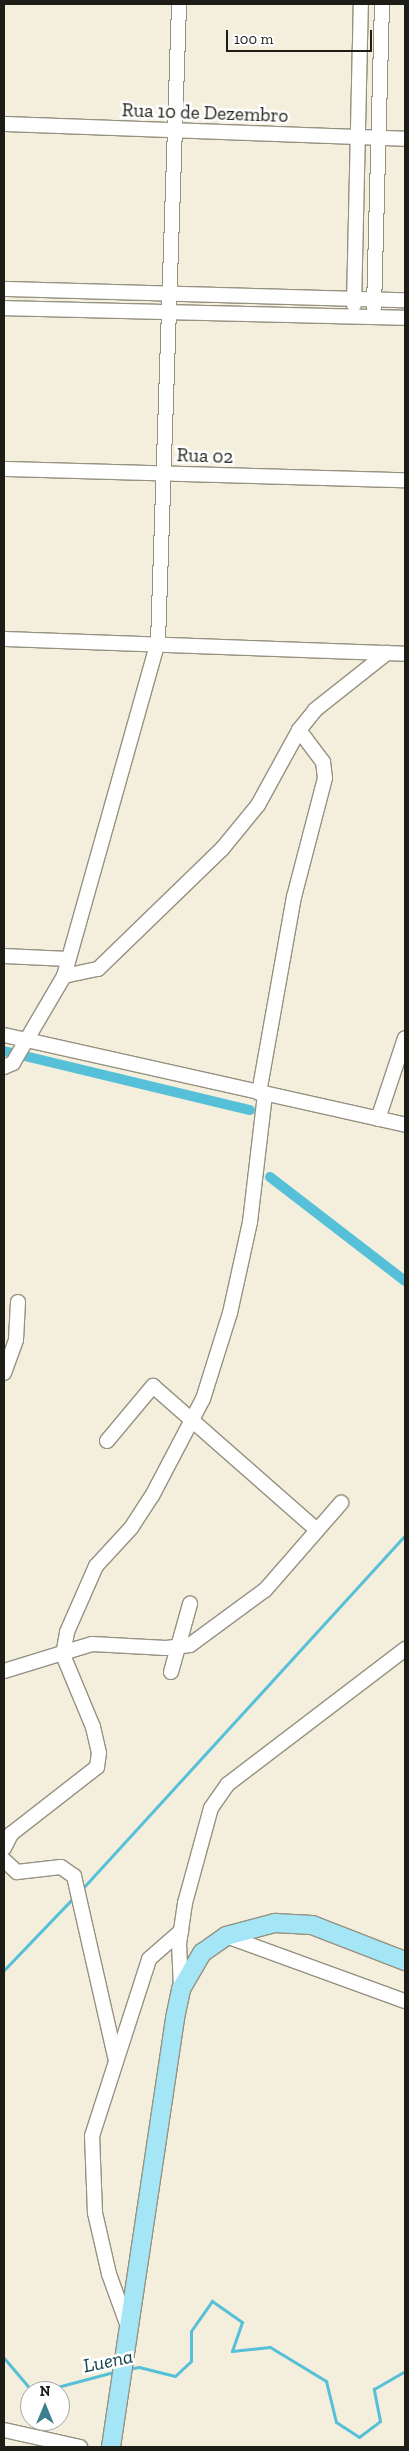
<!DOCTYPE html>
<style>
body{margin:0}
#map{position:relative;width:409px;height:2451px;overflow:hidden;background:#f4eedd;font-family:"Zilla Slab",serif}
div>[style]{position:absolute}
.stream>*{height:3px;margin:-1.5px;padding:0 1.5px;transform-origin:1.5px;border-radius:1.5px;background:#55c0d8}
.canal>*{height:10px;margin:-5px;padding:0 5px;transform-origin:5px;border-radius:5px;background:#55c0d8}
.roads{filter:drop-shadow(1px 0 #969180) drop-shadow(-1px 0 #969180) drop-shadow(0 1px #969180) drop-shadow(0 -1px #969180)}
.minor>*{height:14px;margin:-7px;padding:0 7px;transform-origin:7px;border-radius:7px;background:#fff}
.major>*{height:18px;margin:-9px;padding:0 9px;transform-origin:9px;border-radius:9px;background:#a4e6f5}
span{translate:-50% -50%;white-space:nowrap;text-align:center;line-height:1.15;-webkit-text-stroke:5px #fff;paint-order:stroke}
.street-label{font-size:19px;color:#1e1c16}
.water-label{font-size:20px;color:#0f404a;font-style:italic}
.frame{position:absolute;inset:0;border:5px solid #1e1c16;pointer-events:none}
.north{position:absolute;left:20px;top:2381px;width:50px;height:50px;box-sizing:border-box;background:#fff;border:1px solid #a5a4a2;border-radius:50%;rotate:0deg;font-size:14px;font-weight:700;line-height:20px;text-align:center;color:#1e1c16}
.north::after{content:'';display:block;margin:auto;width:18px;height:22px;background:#3c7f8f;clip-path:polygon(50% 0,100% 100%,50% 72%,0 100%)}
.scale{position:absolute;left:226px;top:30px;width:146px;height:22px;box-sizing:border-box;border:2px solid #1e1c16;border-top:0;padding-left:6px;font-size:15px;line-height:18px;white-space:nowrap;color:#1e1c16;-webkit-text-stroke:4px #fff;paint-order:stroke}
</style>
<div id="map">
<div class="stream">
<i style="left:82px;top:1889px;width:479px;rotate:-47.6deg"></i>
<i style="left:4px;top:1970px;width:101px;rotate:-46.2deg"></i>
<i style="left:4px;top:2358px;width:43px;rotate:49.7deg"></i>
<i style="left:128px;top:2369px;width:11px;rotate:-10deg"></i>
<i style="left:139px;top:2367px;width:37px;rotate:14deg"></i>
<i style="left:175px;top:2376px;width:22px;rotate:-43deg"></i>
<i style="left:191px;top:2361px;width:30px;rotate:-90deg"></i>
<i style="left:191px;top:2331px;width:37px;rotate:-55deg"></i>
<i style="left:212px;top:2301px;width:37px;rotate:35deg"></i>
<i style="left:242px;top:2322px;width:31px;rotate:109deg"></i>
<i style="left:232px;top:2351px;width:38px;rotate:-6deg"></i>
<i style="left:270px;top:2347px;width:66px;rotate:31.3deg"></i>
<i style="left:326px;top:2381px;width:42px;rotate:76.3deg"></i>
<i style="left:336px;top:2422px;width:27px;rotate:33deg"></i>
<i style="left:359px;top:2437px;width:26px;rotate:-37deg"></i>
<i style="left:380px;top:2421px;width:33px;rotate:-101deg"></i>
<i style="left:374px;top:2389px;width:36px;rotate:-30deg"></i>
<i style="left:42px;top:2391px;width:78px;rotate:-14.9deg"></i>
</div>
<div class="canal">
<i style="left:4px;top:1051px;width:253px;rotate:13.5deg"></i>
<i style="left:270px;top:1177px;width:170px;rotate:37.6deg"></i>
</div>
<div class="roads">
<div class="minor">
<i style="left:4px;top:124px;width:401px;rotate:2.1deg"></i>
<i style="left:4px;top:289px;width:401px;rotate:1.6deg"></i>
<i style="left:354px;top:305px;width:301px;rotate:-88.7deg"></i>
<i style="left:4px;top:308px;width:401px;rotate:1.4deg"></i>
<i style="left:374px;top:308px;width:304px;rotate:-88.5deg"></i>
<i style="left:4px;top:469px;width:401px;rotate:1.6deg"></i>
<i style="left:4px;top:639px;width:401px;rotate:2.1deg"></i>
<i style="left:4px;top:956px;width:64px;rotate:2.7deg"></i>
<i style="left:64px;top:976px;width:35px;rotate:-12deg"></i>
<i style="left:98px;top:969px;width:173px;rotate:-44.1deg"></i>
<i style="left:222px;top:849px;width:57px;rotate:-50.7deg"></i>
<i style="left:258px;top:805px;width:85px;rotate:-61.3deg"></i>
<i style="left:4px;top:1035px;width:411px;rotate:12.6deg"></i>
<i style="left:4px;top:1067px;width:10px;rotate:-24deg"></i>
<i style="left:13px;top:1063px;width:101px;rotate:-59.6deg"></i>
<i style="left:64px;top:976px;width:347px;rotate:-74.3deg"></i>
<i style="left:158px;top:642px;width:638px;rotate:-88.11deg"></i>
<i style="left:259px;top:1093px;width:199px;rotate:-79.9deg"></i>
<i style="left:294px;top:897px;width:123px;rotate:-75.4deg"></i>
<i style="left:325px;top:778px;width:16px;rotate:-97deg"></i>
<i style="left:323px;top:762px;width:40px;rotate:-127deg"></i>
<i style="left:299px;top:730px;width:26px;rotate:-51deg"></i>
<i style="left:315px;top:710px;width:92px;rotate:-38.4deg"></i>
<i style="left:378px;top:1119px;width:85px;rotate:-71.6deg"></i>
<i style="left:4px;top:1373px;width:35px;rotate:-70deg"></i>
<i style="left:16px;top:1340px;width:38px;rotate:-87deg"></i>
<i style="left:107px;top:1441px;width:72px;rotate:-50.1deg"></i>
<i style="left:153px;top:1386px;width:217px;rotate:41.3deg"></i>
<i style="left:4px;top:1671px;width:92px;rotate:-17.1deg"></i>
<i style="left:92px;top:1644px;width:74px;rotate:3.1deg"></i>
<i style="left:166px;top:1648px;width:24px;rotate:-7deg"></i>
<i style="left:190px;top:1645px;width:93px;rotate:-36.3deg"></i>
<i style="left:265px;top:1590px;width:116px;rotate:-48.9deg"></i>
<i style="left:171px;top:1672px;width:71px;rotate:-74.4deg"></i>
<i style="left:4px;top:1848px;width:16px;rotate:-63deg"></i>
<i style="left:11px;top:1834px;width:109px;rotate:-37.9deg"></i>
<i style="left:97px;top:1767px;width:14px;rotate:-82deg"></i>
<i style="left:99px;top:1753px;width:27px;rotate:-103deg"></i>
<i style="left:93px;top:1727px;width:78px;rotate:-112.6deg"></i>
<i style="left:63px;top:1655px;width:23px;rotate:-80deg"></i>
<i style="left:67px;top:1632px;width:72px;rotate:-66.3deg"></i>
<i style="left:96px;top:1566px;width:52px;rotate:-47.4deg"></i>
<i style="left:131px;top:1528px;width:38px;rotate:-57deg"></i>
<i style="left:152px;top:1496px;width:110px;rotate:-62.3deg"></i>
<i style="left:203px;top:1399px;width:90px;rotate:-72.6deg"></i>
<i style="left:230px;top:1313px;width:93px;rotate:-77.6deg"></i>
<i style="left:250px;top:1222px;width:128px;rotate:-83.3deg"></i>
<i style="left:4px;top:1860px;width:18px;rotate:43deg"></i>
<i style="left:17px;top:1872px;width:44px;rotate:-6.5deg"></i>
<i style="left:61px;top:1867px;width:16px;rotate:35deg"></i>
<i style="left:74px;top:1876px;width:186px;rotate:77.2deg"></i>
<i style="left:226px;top:1936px;width:190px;rotate:20deg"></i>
<i style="left:181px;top:1989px;width:45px;rotate:-92.5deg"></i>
<i style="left:179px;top:1944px;width:41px;rotate:-81.7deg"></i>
<i style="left:185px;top:1903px;width:98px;rotate:-74.7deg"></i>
<i style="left:211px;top:1808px;width:29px;rotate:-55deg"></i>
<i style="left:228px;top:1784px;width:223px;rotate:-37.3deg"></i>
<i style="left:127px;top:2324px;width:53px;rotate:-109.8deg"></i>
<i style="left:109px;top:2274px;width:63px;rotate:-102.9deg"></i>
<i style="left:95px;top:2213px;width:77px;rotate:-92.2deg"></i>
<i style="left:92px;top:2136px;width:186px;rotate:-72.1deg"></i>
<i style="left:149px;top:1959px;width:43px;rotate:-41.2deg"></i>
<i style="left:4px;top:2430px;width:78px;rotate:12.6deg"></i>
</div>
<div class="major">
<i style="left:111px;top:2447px;width:434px;rotate:-81.5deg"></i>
<i style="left:175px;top:2018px;width:30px;rotate:-78deg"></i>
<i style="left:181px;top:1989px;width:42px;rotate:-59.7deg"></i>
<i style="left:202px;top:1953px;width:29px;rotate:-35deg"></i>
<i style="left:226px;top:1936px;width:51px;rotate:-14.9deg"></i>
<i style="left:275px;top:1923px;width:37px;rotate:3deg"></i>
<i style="left:312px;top:1925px;width:100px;rotate:21.2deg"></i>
</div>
</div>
<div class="street-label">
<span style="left:205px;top:113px;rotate:2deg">Rua 10 de Dezembro</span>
<span style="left:205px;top:456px;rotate:2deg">Rua 02</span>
</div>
<div class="water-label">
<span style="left:108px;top:2361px;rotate:-12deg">Luena</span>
</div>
<div class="frame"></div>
<div class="north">N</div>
<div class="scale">100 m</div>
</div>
